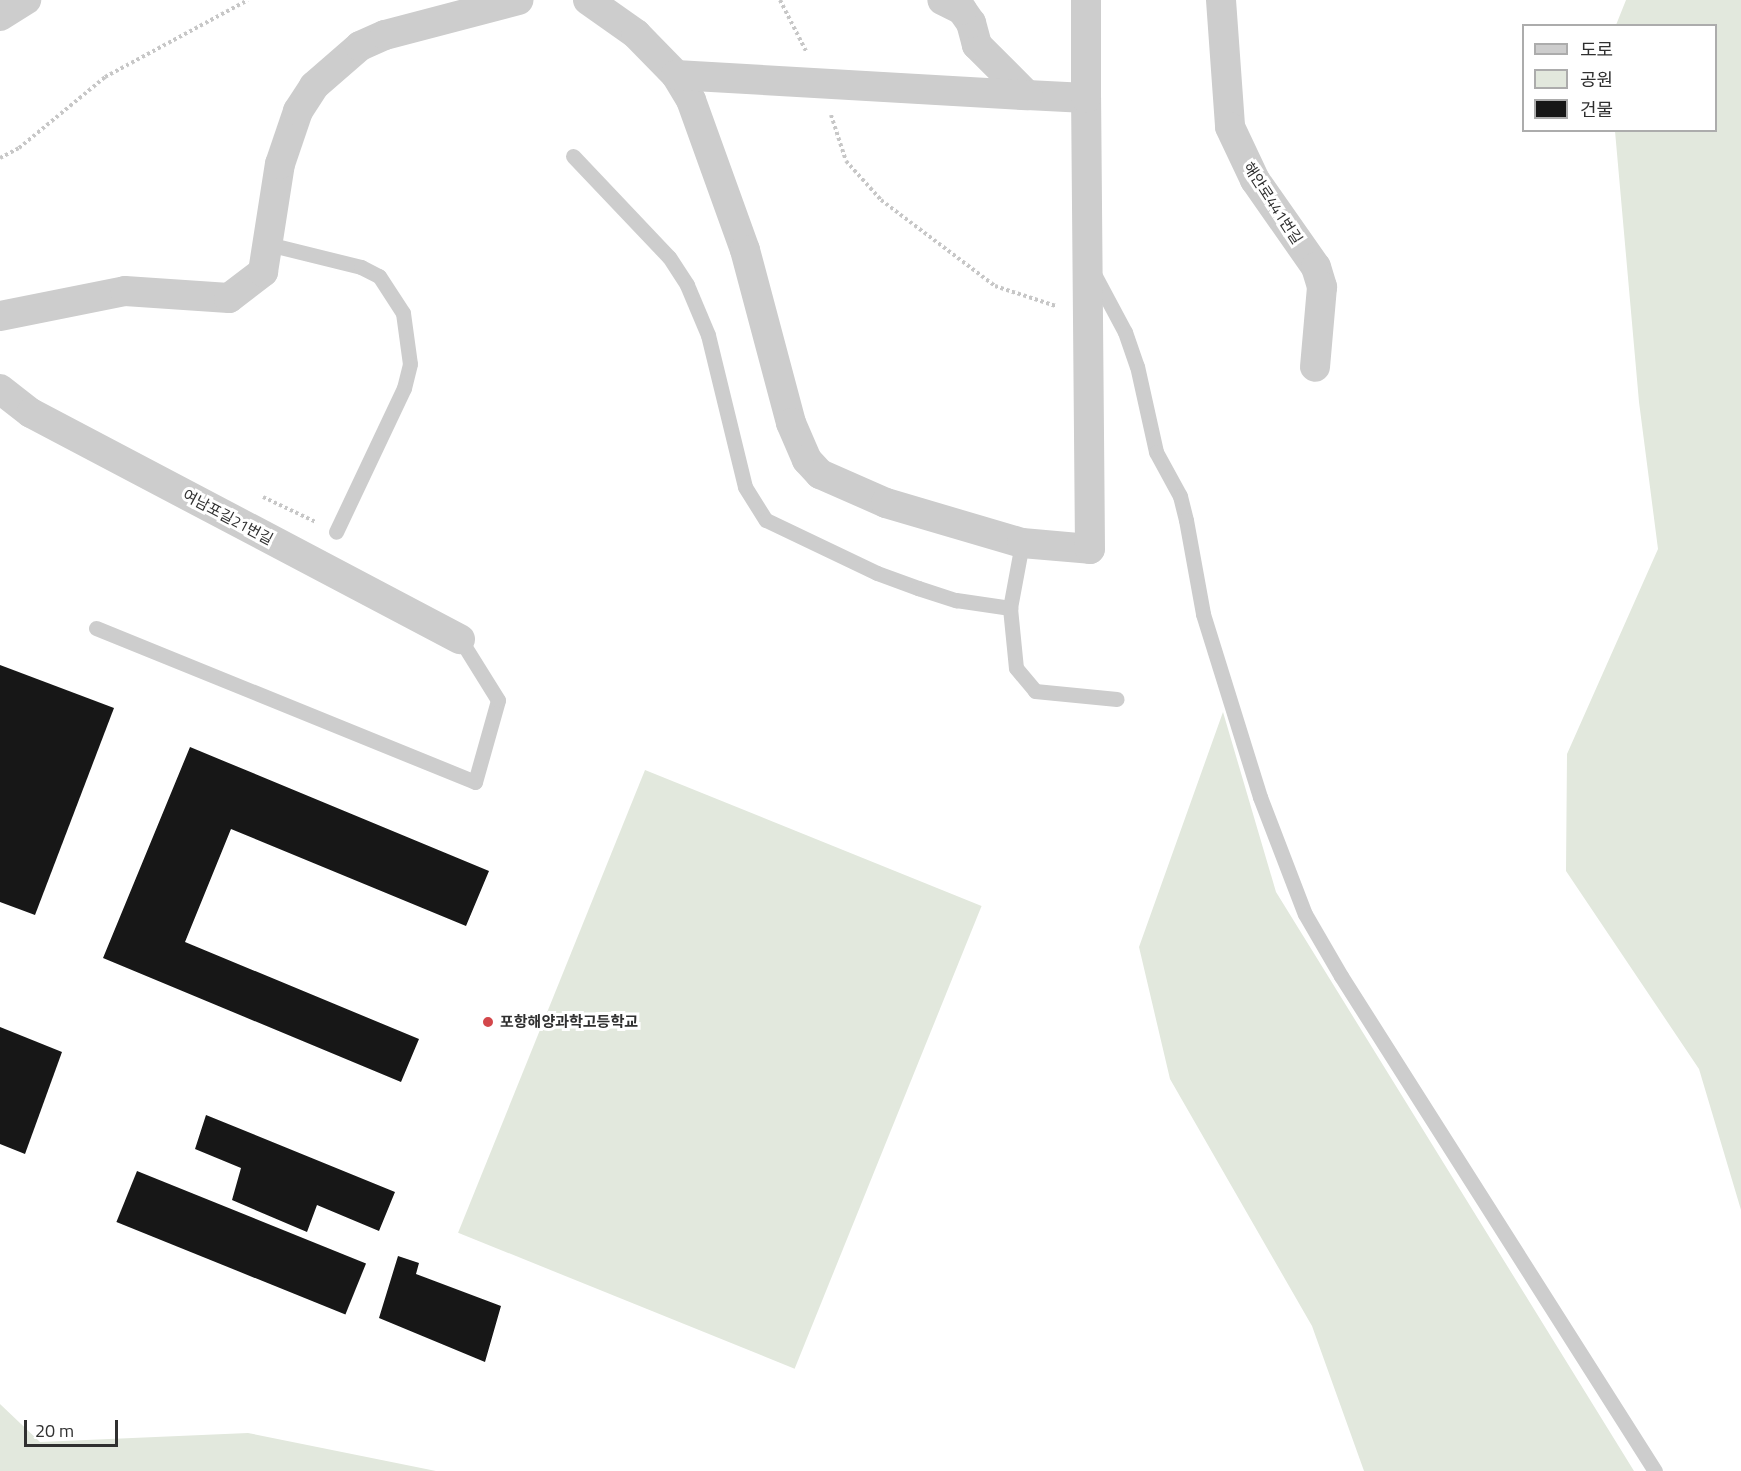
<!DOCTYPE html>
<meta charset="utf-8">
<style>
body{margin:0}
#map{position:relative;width:1741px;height:1471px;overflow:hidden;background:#fff;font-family:"Titillium Web","Noto Sans KR",sans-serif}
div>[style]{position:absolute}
.green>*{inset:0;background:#e2e8dd;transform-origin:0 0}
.building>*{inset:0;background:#171717;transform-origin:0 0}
.path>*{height:4px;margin-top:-2px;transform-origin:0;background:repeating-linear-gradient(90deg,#c7c7c7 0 3px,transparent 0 6px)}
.service>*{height:15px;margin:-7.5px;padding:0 7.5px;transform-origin:7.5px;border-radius:7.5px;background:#cdcdcd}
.minor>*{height:30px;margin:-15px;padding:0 15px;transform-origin:15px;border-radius:15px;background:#cdcdcd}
.dots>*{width:16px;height:16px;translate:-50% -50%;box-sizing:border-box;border:3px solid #fff;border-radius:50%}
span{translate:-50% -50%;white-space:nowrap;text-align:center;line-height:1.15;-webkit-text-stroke:6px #fff;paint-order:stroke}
.street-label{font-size:15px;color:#303030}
.poi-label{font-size:15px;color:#303030;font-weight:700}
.left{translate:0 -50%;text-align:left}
.legend{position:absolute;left:1522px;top:24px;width:195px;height:108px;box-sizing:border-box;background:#fff;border:2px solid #acacac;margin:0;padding:8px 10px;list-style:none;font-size:18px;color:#303030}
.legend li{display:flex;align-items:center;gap:12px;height:30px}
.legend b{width:30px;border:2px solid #acacac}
.scale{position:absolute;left:24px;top:1420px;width:94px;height:27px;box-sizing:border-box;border:3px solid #303030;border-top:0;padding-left:8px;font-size:18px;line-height:21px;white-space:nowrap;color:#303030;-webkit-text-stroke:4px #fff;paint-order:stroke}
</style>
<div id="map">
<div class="green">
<i style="clip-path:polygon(1626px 0,1741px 0,1741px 1210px,1699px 1069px,1566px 871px,1567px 754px,1658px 549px,1639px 402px,1615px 131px,1716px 130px,1716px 26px,1616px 25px)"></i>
<i style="clip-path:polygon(1223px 712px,1276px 892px,1634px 1471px,1364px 1471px,1312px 1326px,1170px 1079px,1139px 947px)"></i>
<i style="left:645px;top:770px;width:363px;height:499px;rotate:22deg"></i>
<i style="clip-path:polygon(0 1404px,40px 1442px,248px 1433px,436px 1471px,0 1471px)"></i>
</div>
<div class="building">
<i style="clip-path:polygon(0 665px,114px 708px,35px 915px,0 902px)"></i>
<i style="clip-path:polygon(190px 747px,489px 871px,466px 926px,231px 829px,185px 942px,419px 1039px,401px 1082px,103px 958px)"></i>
<i style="clip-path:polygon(0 1027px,62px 1052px,25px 1154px,0 1144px)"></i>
<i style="clip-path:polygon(206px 1115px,395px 1192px,379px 1231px,317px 1205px,307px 1232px,232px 1200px,241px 1168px,195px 1149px)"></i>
<i style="left:137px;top:1171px;width:247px;height:55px;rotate:22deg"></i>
<i style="clip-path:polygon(398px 1256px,419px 1263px,416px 1274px,501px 1306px,485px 1362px,379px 1318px)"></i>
</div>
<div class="path">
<i style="left:780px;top:0;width:59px;rotate:63deg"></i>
<i style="left:831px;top:115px;width:48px;rotate:71.9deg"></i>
<i style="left:846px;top:161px;width:52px;rotate:48.1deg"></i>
<i style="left:881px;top:200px;width:143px;rotate:37deg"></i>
<i style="left:995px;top:286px;width:64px;rotate:18.2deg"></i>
<i style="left:0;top:158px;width:21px;rotate:-28deg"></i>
<i style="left:19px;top:148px;width:112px;rotate:-39.5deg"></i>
<i style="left:105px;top:77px;width:162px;rotate:-28.3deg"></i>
<i style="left:263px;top:497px;width:59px;rotate:25.3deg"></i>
</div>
<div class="service">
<i style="left:573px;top:156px;width:139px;rotate:46.5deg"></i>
<i style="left:669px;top:257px;width:33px;rotate:57deg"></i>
<i style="left:687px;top:285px;width:54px;rotate:67.2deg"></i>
<i style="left:708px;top:335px;width:156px;rotate:76.3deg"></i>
<i style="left:745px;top:487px;width:39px;rotate:58deg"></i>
<i style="left:766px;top:520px;width:123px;rotate:25.5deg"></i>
<i style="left:877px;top:573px;width:44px;rotate:20.1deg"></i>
<i style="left:918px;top:588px;width:40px;rotate:18deg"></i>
<i style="left:956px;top:600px;width:55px;rotate:8.4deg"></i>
<i style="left:1010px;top:608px;width:66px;rotate:-79.5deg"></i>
<i style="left:268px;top:244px;width:96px;rotate:13.9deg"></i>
<i style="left:361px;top:267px;width:20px;rotate:27deg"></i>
<i style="left:379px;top:276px;width:44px;rotate:57deg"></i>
<i style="left:403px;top:313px;width:51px;rotate:82.2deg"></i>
<i style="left:410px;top:364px;width:25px;rotate:104deg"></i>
<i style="left:404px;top:388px;width:159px;rotate:115.3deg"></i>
<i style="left:1094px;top:274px;width:66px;rotate:61.9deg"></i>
<i style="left:1125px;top:332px;width:36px;rotate:71deg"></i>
<i style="left:1137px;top:366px;width:88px;rotate:77.5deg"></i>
<i style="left:1156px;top:452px;width:50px;rotate:61.4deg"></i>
<i style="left:1180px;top:496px;width:25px;rotate:76deg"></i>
<i style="left:1186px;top:520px;width:96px;rotate:79.7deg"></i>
<i style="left:1203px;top:614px;width:192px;rotate:72.7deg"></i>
<i style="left:1260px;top:797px;width:125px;rotate:69deg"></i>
<i style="left:1305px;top:914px;width:72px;rotate:59.9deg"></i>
<i style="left:1341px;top:976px;width:586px;rotate:57.61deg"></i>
<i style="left:1010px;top:608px;width:60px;rotate:84.3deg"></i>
<i style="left:1016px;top:668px;width:30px;rotate:50deg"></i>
<i style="left:1035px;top:691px;width:82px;rotate:5.6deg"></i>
<i style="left:96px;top:628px;width:409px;rotate:22.1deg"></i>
<i style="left:475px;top:782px;width:85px;rotate:-74.3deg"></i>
<i style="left:498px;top:700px;width:72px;rotate:-121.9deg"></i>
</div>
<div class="minor">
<i style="left:588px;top:0;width:59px;rotate:35.3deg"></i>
<i style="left:636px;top:34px;width:57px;rotate:45.7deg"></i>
<i style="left:676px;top:75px;width:29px;rotate:59deg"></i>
<i style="left:691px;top:100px;width:159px;rotate:70.2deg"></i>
<i style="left:745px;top:250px;width:179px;rotate:75.1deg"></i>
<i style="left:791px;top:423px;width:40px;rotate:66.6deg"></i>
<i style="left:807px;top:460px;width:19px;rotate:47deg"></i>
<i style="left:820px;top:474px;width:72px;rotate:23.7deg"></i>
<i style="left:886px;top:503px;width:142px;rotate:16.4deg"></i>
<i style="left:1022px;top:543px;width:68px;rotate:5deg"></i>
<i style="left:1090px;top:549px;width:451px;rotate:-90.5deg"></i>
<i style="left:1086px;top:98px;width:59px;rotate:-177.1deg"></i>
<i style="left:1027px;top:95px;width:71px;rotate:-135deg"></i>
<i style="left:977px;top:45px;width:23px;rotate:-105deg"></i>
<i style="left:971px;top:23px;width:16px;rotate:-125deg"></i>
<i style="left:962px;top:10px;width:22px;rotate:-153deg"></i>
<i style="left:1086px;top:0;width:98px;rotate:90deg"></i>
<i style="left:1221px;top:0;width:127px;rotate:85.9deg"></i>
<i style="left:1230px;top:127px;width:59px;rotate:64.7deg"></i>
<i style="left:1255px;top:180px;width:106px;rotate:55deg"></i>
<i style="left:1316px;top:267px;width:21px;rotate:73deg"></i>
<i style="left:1322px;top:287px;width:80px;rotate:95deg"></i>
<i style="left:0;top:16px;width:31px;rotate:-32deg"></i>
<i style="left:676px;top:75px;width:352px;rotate:3.3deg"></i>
<i style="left:0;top:316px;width:127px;rotate:-11.3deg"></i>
<i style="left:125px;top:291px;width:104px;rotate:3.9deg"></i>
<i style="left:229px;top:298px;width:43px;rotate:-37.4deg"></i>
<i style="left:263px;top:272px;width:109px;rotate:-81.1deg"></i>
<i style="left:280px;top:164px;width:56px;rotate:-71.2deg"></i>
<i style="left:298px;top:111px;width:30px;rotate:-57deg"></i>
<i style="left:314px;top:86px;width:61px;rotate:-41deg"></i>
<i style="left:360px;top:46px;width:27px;rotate:-24deg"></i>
<i style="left:385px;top:35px;width:138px;rotate:-14.7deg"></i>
<i style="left:0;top:389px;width:39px;rotate:38deg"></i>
<i style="left:31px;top:413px;width:485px;rotate:27.8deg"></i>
</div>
<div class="dots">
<i style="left:488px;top:1022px;background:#d3474b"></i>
</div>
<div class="street-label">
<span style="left:1273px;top:203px;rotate:57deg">해안로441번길</span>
<span style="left:228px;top:517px;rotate:28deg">여남포길21번길</span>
</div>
<div class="poi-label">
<span class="left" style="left:500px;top:1022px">포항해양과학고등학교</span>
</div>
<ul class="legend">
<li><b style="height:8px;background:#cdcdcd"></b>도로</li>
<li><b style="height:16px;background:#e2e8dd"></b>공원</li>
<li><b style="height:16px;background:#171717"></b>건물</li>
</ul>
<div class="scale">20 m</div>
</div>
